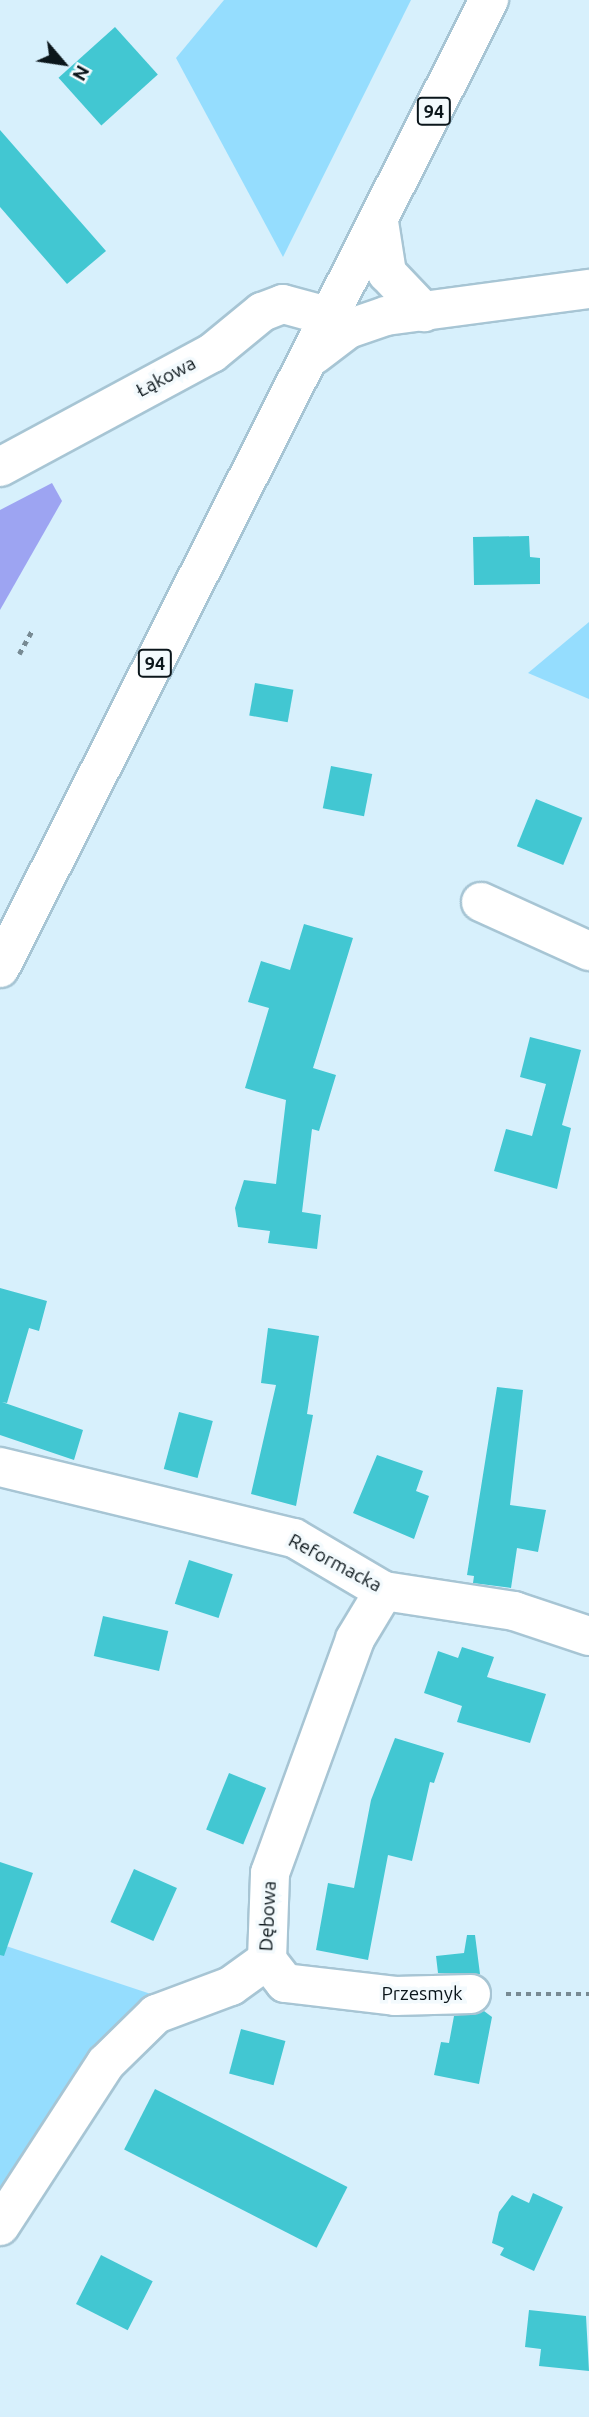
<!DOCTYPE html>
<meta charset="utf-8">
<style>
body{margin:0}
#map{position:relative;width:589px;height:2417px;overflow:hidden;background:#d7f0fc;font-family:Ubuntu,sans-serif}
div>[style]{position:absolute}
.green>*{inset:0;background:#95ddfe}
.water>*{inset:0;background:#9da4f2}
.building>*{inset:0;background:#42c7d2;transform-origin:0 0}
.path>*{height:4.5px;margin-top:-2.25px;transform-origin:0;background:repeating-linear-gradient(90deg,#778a93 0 5px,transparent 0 10px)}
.roads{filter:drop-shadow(2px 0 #a7c5d4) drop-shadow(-2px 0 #a7c5d4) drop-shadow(0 2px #a7c5d4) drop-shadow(0 -2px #a7c5d4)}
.minor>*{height:38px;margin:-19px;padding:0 19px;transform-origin:19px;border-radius:19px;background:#fff}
.major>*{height:38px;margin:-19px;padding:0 19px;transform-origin:19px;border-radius:19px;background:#fff}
span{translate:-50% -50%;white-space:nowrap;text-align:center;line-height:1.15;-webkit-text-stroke:7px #f3fafd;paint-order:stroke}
.shield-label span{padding:2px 5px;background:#f3fafd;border:2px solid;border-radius:5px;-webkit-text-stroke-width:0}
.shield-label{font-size:18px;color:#0b161b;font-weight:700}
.street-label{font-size:19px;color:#0b161b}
.north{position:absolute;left:28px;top:28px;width:70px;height:70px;-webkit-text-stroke:5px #f3fafd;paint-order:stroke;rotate:119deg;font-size:19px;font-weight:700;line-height:28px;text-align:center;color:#0b161b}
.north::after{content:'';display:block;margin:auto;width:24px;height:32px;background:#0b161b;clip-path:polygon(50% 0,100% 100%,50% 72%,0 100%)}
</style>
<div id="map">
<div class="green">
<i style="clip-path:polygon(224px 0,411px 0,283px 257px,176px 58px)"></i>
<i style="clip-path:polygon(589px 622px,589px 699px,528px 673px)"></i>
<i style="clip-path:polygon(0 1944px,166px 1999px,0 2203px)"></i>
</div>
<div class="water">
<i style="clip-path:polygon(52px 483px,62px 501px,0 610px,0 510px)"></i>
</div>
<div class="building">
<i style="left:115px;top:27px;width:64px;height:76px;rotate:48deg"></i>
<i style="clip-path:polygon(0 130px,106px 251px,67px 284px,0 207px)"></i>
<i style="clip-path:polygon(529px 536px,530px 557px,540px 558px,540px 584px,474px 585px,473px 537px)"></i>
<i style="left:255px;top:683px;width:39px;height:33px;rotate:10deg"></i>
<i style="left:331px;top:766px;width:42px;height:43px;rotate:11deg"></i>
<i style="left:536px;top:799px;width:50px;height:51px;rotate:22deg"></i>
<i style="clip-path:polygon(304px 924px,353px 938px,313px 1068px,336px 1075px,319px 1131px,312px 1129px,302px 1212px,321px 1215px,317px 1249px,268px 1243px,270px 1231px,238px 1227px,235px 1208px,244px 1180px,276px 1184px,286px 1100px,245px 1088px,269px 1008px,248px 1002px,261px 961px,290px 970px)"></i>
<i style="clip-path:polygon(530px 1037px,581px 1050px,562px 1125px,571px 1128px,557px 1189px,494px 1171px,506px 1129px,532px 1136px,546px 1084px,520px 1077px)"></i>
<i style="clip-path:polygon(0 1288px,47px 1301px,39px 1331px,29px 1328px,7px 1403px,2px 1402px,83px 1430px,74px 1460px,0 1435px)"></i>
<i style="clip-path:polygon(268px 1328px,319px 1336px,307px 1414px,313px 1415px,296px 1506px,251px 1494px,276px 1385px,261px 1383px)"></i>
<i style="clip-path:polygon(497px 1387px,523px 1390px,510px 1505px,546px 1510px,538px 1552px,517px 1548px,511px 1588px,473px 1583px,474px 1576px,467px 1575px)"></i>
<i style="left:179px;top:1412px;width:35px;height:59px;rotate:15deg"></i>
<i style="clip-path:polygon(377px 1455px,423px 1471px,416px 1491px,429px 1496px,414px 1539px,353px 1513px)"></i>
<i style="left:189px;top:1560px;width:46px;height:46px;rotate:18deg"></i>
<i style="left:103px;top:1616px;width:67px;height:41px;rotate:13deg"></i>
<i style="clip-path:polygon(462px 1647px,494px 1657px,487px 1677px,546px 1694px,530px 1743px,457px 1722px,462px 1706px,424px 1693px,438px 1651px,458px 1658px)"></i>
<i style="clip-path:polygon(395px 1738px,444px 1753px,434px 1783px,430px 1782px,412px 1861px,388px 1855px,368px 1960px,316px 1950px,328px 1883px,354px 1888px,371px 1800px)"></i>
<i style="left:229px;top:1773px;width:40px;height:61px;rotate:22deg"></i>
<i style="clip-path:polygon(0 1862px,33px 1873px,4px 1956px,0 1955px)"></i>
<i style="left:134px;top:1869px;width:47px;height:58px;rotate:24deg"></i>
<i style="clip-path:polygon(467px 1935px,475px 1935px,480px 1974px,438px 1973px,436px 1956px,464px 1953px)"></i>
<i style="clip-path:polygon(484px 2011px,492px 2017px,479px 2084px,434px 2075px,441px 2042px,449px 2043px,454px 2016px)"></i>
<i style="left:241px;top:2029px;width:46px;height:46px;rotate:15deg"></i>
<i style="left:155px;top:2089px;width:216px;height:68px;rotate:27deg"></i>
<i style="clip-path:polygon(533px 2193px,563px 2207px,534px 2271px,500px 2255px,504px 2248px,492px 2243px,499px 2212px,512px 2195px,529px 2203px)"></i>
<i style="left:101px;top:2255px;width:58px;height:55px;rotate:27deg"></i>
<i style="clip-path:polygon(529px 2310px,586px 2316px,589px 2371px,539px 2366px,541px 2349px,525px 2347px)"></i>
</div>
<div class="path">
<i style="left:19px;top:654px;width:26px;rotate:-61deg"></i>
<i style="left:506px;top:1994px;width:83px"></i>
</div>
<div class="roads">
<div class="minor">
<i style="left:379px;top:222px;width:52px;rotate:81.1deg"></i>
<i style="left:387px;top:273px;width:54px;rotate:46.5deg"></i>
<i style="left:314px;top:355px;width:43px;rotate:-37.4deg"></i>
<i style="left:348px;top:329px;width:40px;rotate:-18.9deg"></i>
<i style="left:386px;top:316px;width:205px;rotate:-7.6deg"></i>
<i style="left:0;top:467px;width:241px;rotate:-28.3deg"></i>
<i style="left:212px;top:353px;width:65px;rotate:-39.4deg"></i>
<i style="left:262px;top:312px;width:22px;rotate:-21deg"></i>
<i style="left:283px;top:304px;width:50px;rotate:15.2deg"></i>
<i style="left:481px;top:902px;width:119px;rotate:24.4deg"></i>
<i style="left:0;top:1467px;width:302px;rotate:13.6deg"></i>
<i style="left:294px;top:1538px;width:104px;rotate:30.5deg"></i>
<i style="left:384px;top:1591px;width:132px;rotate:8.7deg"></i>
<i style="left:514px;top:1611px;width:79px;rotate:18.4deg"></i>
<i style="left:267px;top:1960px;width:29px;rotate:52deg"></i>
<i style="left:285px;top:1983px;width:111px;rotate:6.7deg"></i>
<i style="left:395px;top:1996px;width:76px;rotate:-1.5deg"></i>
<i style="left:0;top:2226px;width:194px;rotate:-57deg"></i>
<i style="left:106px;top:2063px;width:70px;rotate:-44.4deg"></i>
<i style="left:156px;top:2014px;width:80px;rotate:-20.5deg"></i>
<i style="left:231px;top:1986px;width:44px;rotate:-35.8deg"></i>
<i style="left:267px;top:1960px;width:87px;rotate:-88deg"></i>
<i style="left:270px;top:1873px;width:249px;rotate:-70deg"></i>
<i style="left:355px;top:1639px;width:56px;rotate:-58.9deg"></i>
</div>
<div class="major">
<i style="left:0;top:968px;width:1085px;rotate:-63.2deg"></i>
</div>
</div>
<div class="shield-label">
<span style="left:434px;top:111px">94</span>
<span style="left:155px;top:663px">94</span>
</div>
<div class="street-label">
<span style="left:166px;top:377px;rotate:-28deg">Łąkowa</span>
<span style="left:335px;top:1563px;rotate:28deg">Reformacka</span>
<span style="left:268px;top:1916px;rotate:-87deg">Dębowa</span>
<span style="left:422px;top:1994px">Przesmyk</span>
</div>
<div class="north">N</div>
</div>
